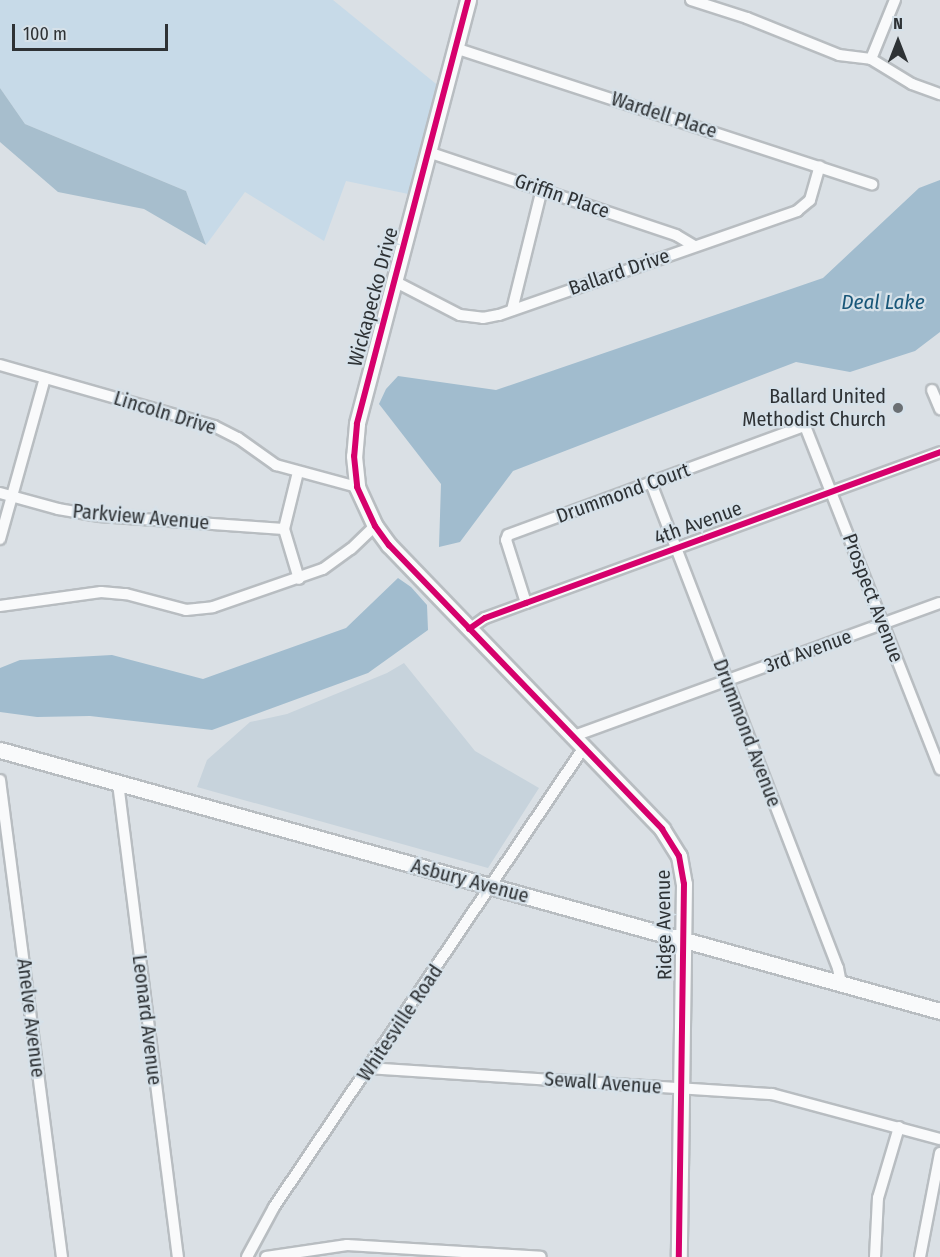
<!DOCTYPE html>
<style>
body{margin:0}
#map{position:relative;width:940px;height:1257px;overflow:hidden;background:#dae0e5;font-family:"Fira Sans Condensed",sans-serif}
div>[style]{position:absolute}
.built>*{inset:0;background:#c7d3dc}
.green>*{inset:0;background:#c7dae8}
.forest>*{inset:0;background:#a7becd}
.water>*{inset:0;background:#a1bcce}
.roads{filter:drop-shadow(2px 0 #b8bdc1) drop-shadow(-2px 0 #b8bdc1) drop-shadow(0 2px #b8bdc1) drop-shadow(0 -2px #b8bdc1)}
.street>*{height:10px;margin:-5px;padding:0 5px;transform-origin:5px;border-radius:5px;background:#f9fafb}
.secondary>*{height:15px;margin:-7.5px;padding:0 7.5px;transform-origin:7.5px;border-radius:7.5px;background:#f9fafb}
.cycleway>*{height:6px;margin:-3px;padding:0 3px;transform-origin:3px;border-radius:3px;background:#d6006c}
.dots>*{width:16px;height:16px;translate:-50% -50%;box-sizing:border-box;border:3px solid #d6e1e9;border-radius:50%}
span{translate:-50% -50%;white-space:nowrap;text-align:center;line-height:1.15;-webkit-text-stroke:4.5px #d6e1e9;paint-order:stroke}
.street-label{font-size:20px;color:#2e3235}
.poi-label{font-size:20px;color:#2e3235}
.right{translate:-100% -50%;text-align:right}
.water-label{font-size:21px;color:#185678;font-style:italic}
.north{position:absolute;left:868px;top:12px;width:60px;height:60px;-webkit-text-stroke:4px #d6e1e9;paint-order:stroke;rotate:0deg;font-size:16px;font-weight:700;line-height:24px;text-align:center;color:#2e3235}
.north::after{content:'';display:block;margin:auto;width:21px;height:27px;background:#2e3235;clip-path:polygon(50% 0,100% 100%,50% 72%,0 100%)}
.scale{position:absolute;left:12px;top:24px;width:156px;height:27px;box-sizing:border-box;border:3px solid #2e3235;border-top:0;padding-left:8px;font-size:18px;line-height:21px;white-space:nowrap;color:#2e3235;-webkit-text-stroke:4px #d6e1e9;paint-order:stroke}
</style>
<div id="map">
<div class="built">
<i style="clip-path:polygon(404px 663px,475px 751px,539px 788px,488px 868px,197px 787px,207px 760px,250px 722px,287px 714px,387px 673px)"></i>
</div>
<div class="green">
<i style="clip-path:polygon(0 0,333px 0,446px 92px,418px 196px,346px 181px,324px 241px,245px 192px,206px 245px,186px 191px,25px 124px,0 88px)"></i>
</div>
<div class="forest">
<i style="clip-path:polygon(0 88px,25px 124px,186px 191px,206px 245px,144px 209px,58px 192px,0 142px)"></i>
</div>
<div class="water">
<i style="clip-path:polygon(940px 180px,940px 332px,915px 351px,850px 372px,796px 362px,513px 471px,460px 542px,439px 547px,441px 484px,379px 404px,386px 389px,398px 376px,496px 390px,823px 278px,919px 188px)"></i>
<i style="clip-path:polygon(398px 578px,411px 587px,427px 605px,428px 630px,368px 673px,212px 730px,90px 716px,37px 717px,0 712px,0 668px,20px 660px,112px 655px,203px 679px,346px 628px)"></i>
</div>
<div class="roads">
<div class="street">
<i style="left:691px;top:0;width:59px;rotate:17.8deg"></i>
<i style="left:747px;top:18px;width:99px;rotate:21.9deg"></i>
<i style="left:839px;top:55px;width:32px;rotate:7deg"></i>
<i style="left:871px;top:59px;width:48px;rotate:31.4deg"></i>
<i style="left:912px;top:84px;width:30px;rotate:20deg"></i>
<i style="left:455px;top:48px;width:439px;rotate:18.1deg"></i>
<i style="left:871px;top:59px;width:64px;rotate:-67.9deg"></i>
<i style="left:428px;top:152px;width:262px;rotate:18.5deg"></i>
<i style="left:676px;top:235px;width:21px;rotate:31deg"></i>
<i style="left:394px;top:281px;width:74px;rotate:27.3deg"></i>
<i style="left:460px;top:315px;width:23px;rotate:7deg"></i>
<i style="left:483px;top:318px;width:16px;rotate:-11deg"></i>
<i style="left:499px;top:315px;width:316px;rotate:-19.2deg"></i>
<i style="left:797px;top:211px;width:17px;rotate:-40deg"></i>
<i style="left:810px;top:200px;width:35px;rotate:-74deg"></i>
<i style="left:512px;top:310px;width:125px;rotate:-76.1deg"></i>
<i style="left:0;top:365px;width:223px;rotate:15.9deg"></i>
<i style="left:214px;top:426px;width:27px;rotate:27deg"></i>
<i style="left:238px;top:438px;width:47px;rotate:35.4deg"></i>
<i style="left:276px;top:465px;width:84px;rotate:15.2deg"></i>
<i style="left:932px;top:390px;width:21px;rotate:67deg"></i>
<i style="left:298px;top:472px;width:59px;rotate:103.8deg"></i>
<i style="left:284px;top:529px;width:52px;rotate:73.3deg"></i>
<i style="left:651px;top:483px;width:520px;rotate:68.92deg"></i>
<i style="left:838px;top:968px;width:16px;rotate:79deg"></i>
<i style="left:0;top:493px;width:60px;rotate:15.4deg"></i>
<i style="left:58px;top:509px;width:42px;rotate:9.7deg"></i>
<i style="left:99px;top:516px;width:185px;rotate:4deg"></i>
<i style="left:0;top:539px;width:167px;rotate:-74.4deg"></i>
<i style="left:526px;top:603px;width:66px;rotate:-107.6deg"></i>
<i style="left:506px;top:540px;width:5px;rotate:-68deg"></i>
<i style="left:508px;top:535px;width:316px;rotate:-20.2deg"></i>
<i style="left:805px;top:426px;width:369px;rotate:68.5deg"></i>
<i style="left:0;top:606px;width:102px;rotate:-7.9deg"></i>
<i style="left:101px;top:592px;width:25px;rotate:5deg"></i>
<i style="left:126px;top:594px;width:62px;rotate:14.9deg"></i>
<i style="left:186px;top:610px;width:27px;rotate:-6deg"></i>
<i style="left:213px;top:607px;width:116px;rotate:-19.1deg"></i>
<i style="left:323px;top:569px;width:34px;rotate:-36deg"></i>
<i style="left:351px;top:549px;width:33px;rotate:-44deg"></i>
<i style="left:469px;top:629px;width:19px;rotate:-35deg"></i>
<i style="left:485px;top:618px;width:44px;rotate:-20.1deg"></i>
<i style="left:526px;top:603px;width:441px;rotate:-20deg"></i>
<i style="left:574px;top:736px;width:389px;rotate:-20deg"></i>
<i style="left:0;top:780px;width:481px;rotate:82.6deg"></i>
<i style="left:118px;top:783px;width:478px;rotate:82.8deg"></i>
<i style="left:368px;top:1068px;width:405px;rotate:3.7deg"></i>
<i style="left:772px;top:1094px;width:174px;rotate:15deg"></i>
<i style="left:247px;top:1257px;width:57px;rotate:-61.6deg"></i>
<i style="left:274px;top:1207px;width:555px;rotate:-56.02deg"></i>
<i style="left:266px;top:1257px;width:82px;rotate:-8.4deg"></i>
<i style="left:347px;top:1245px;width:194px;rotate:3.5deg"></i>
<i style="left:875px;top:1257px;width:59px;rotate:-87.1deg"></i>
<i style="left:878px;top:1198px;width:74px;rotate:-73.5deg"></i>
<i style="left:920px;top:1257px;width:106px;rotate:-79.1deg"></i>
</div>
<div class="secondary">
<i style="left:468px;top:0;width:438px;rotate:104.7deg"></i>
<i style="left:357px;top:424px;width:32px;rotate:95deg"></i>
<i style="left:354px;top:456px;width:31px;rotate:84deg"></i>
<i style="left:357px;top:487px;width:43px;rotate:65.2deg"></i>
<i style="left:375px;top:526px;width:24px;rotate:54deg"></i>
<i style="left:389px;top:545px;width:394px;rotate:46.1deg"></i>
<i style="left:662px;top:829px;width:32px;rotate:58deg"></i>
<i style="left:679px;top:856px;width:28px;rotate:80deg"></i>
<i style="left:684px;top:884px;width:373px;rotate:90.8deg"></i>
<i style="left:0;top:750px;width:976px;rotate:15.52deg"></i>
</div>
</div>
<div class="cycleway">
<i style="left:468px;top:0;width:438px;rotate:104.7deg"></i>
<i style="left:357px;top:424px;width:32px;rotate:95deg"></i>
<i style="left:354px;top:456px;width:31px;rotate:84deg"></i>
<i style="left:357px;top:487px;width:43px;rotate:65.2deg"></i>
<i style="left:375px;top:526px;width:24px;rotate:54deg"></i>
<i style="left:389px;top:545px;width:394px;rotate:46.1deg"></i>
<i style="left:662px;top:829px;width:32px;rotate:58deg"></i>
<i style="left:679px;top:856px;width:28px;rotate:80deg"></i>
<i style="left:684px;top:884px;width:373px;rotate:90.8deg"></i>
<i style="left:469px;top:629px;width:19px;rotate:-35deg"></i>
<i style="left:485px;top:618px;width:44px;rotate:-20.1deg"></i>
<i style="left:526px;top:603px;width:441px;rotate:-20deg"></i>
</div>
<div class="dots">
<i style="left:898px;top:408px;background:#6a6f73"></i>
</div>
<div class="street-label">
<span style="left:664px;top:115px;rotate:18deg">Wardell Place</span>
<span style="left:562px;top:196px;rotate:19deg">Griffin Place</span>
<span style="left:619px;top:272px;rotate:-19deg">Ballard Drive</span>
<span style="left:373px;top:297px;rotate:-75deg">Wickapecko Drive</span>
<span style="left:165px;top:413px;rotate:17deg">Lincoln Drive</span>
<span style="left:623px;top:493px;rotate:-20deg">Drummond Court</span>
<span style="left:141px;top:517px;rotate:5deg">Parkview Avenue</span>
<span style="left:698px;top:523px;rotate:-20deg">4th Avenue</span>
<span style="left:873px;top:598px;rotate:69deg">Prospect Avenue</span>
<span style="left:808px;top:651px;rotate:-20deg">3rd Avenue</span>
<span style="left:747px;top:733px;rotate:69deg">Drummond Avenue</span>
<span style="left:470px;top:881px;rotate:15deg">Asbury Avenue</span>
<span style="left:664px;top:925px;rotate:-91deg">Ridge Avenue</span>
<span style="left:31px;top:1018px;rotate:83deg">Anelve Avenue</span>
<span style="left:147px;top:1020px;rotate:83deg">Leonard Avenue</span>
<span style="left:400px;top:1023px;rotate:-56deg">Whitesville Road</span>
<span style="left:603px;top:1083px;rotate:4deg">Sewall Avenue</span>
</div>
<div class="poi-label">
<span class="right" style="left:886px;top:408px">Ballard United<br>Methodist Church</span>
</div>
<div class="water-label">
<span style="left:883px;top:302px">Deal Lake</span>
</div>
<div class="north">N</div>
<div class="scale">100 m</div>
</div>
